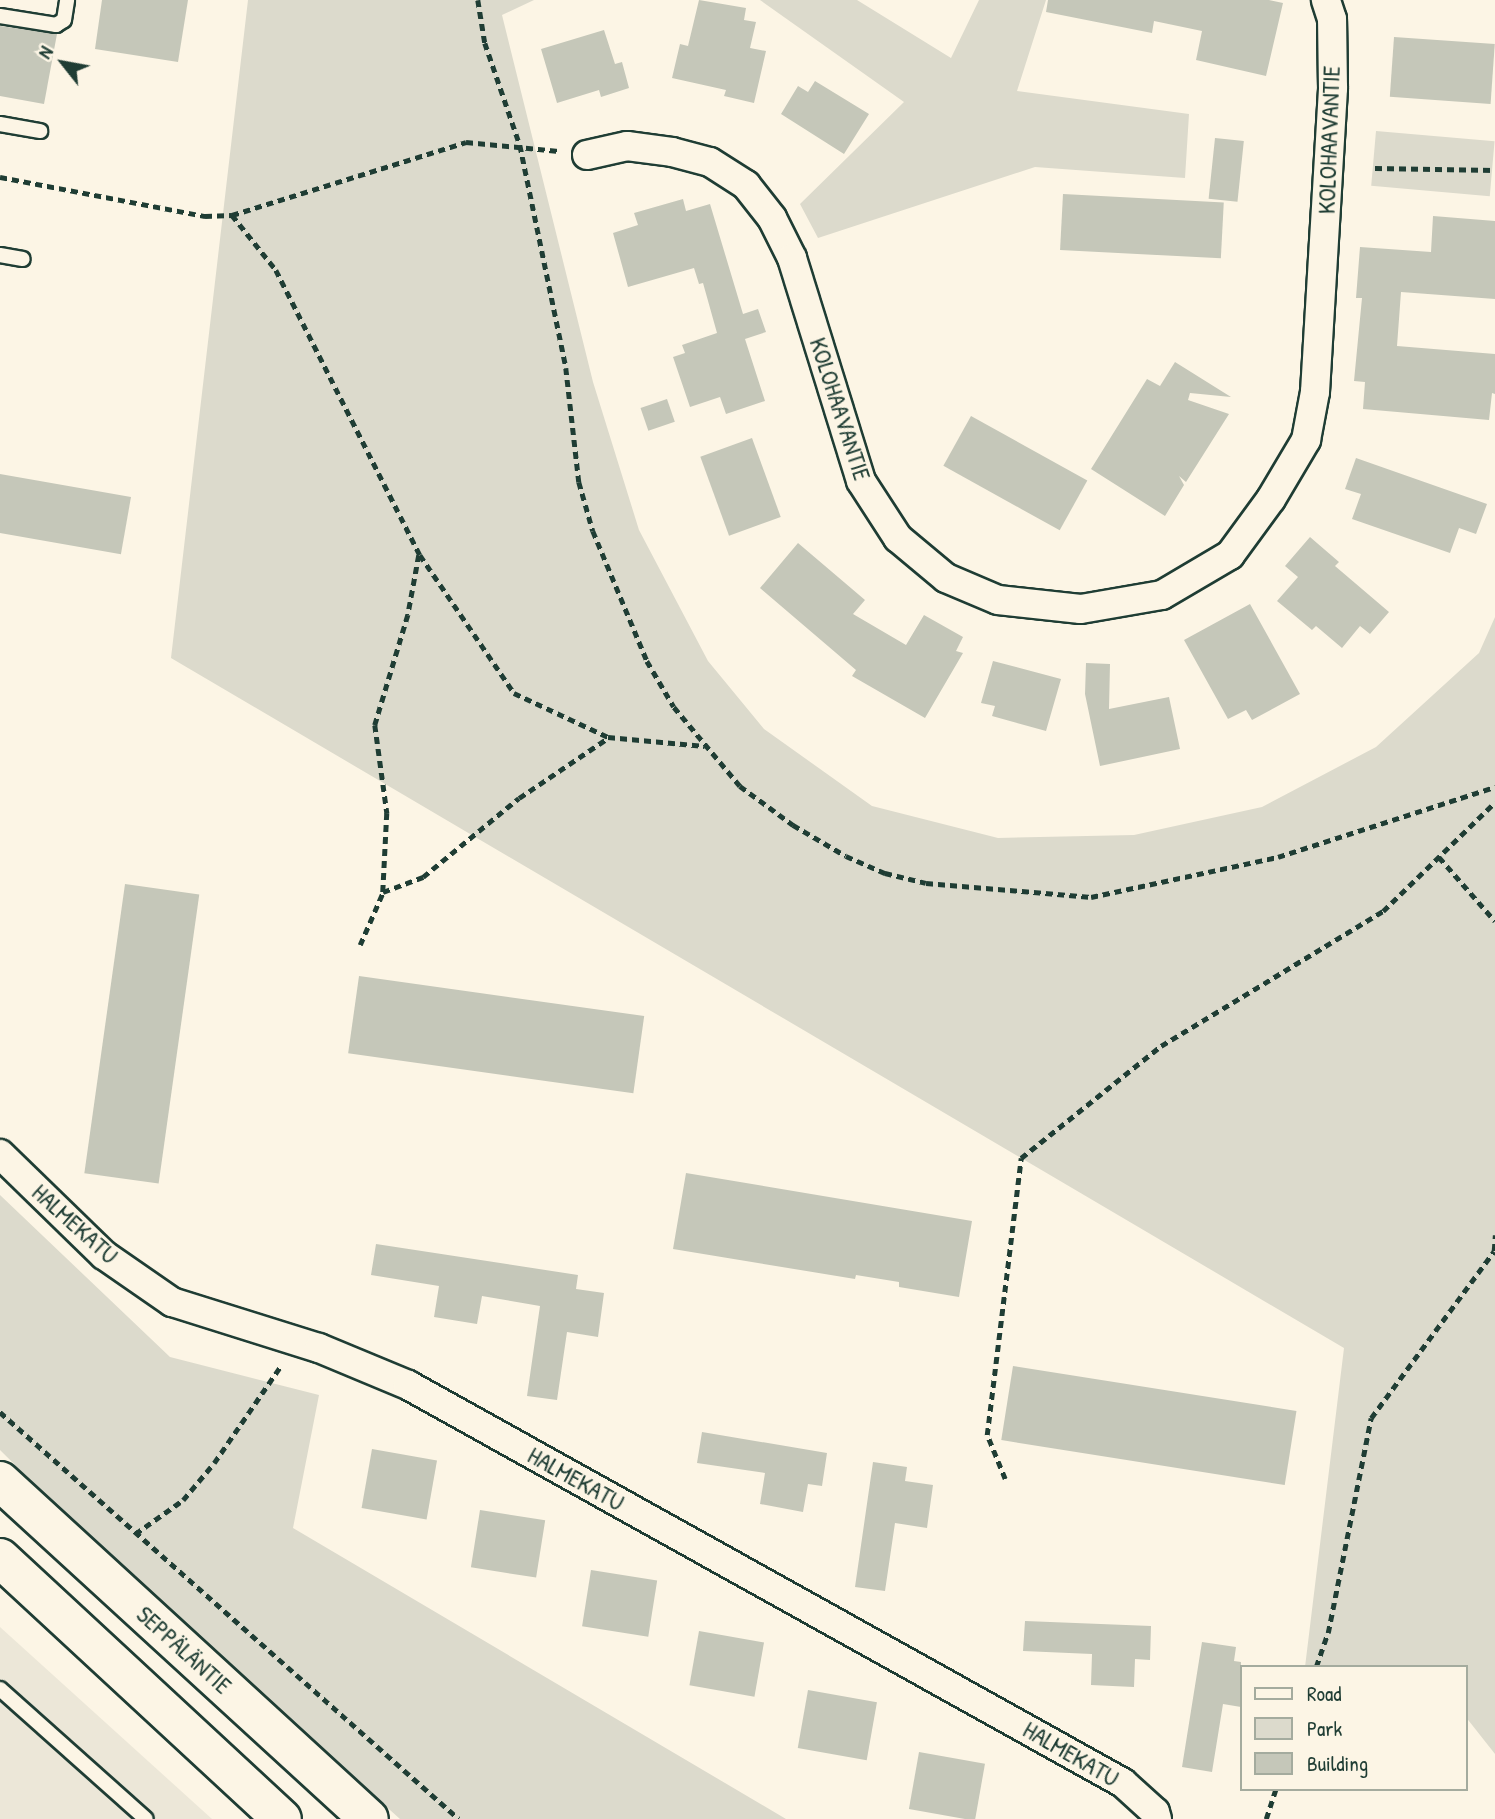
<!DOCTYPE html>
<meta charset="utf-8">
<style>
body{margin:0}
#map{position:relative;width:1495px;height:1819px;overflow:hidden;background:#fcf5e5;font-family:"Patrick Hand",sans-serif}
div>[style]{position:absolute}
.built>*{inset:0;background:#ece7d8}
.green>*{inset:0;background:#dcdacc;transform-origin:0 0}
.building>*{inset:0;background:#c5c7b9;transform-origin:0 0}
.path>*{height:4.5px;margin-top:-2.25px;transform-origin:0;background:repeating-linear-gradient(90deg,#1f3d34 0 7px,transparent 0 12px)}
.roads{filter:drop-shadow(2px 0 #1f3d34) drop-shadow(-2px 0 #1f3d34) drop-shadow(0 2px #1f3d34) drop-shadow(0 -2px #1f3d34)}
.lane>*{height:14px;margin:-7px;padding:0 7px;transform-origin:7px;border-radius:7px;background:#fcf5e5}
.street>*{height:28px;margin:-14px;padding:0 14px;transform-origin:14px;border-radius:14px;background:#fcf5e5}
.secondary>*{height:38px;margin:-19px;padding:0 19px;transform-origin:19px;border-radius:19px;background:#fcf5e5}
span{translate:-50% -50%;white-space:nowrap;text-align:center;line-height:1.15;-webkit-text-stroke:5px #fcf5e5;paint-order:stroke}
.street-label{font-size:24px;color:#1f3d34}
.legend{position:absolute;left:1240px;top:1665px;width:228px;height:126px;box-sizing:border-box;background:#fcf5e5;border:2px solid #a4ab9e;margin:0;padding:9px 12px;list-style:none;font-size:21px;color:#1f3d34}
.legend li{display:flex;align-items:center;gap:14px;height:35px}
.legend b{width:35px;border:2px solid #a4ab9e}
.north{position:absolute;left:28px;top:28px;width:70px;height:70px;-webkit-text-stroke:5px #fcf5e5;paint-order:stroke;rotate:301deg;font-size:19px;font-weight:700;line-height:28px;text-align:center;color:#1f3d34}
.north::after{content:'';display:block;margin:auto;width:24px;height:32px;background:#1f3d34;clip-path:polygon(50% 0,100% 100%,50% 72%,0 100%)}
</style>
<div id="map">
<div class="built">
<i style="clip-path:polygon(0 1627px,212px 1819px,0 1819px)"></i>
</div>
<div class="green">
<i style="clip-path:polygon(248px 0,534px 0,502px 15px,593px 382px,639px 530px,708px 661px,764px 729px,872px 806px,998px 838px,1134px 835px,1262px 807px,1376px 747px,1479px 653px,1495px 617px,1495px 1754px,1465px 1716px,1465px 1667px,1305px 1667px,1344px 1348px,171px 658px)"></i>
<i style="clip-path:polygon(760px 0,857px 0,951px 58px,979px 0,1046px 0,1017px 91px,1189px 114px,1185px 178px,1035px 167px,818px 238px,800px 204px,904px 102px)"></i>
<i style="left:1376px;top:131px;width:119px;height:55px;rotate:5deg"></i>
<i style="clip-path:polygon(0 1195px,170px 1357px,319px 1395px,293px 1528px,786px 1819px,400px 1819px,99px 1548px,0 1450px)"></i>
</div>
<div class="building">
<i style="clip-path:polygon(102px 0,188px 0,178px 62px,95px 49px)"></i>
<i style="clip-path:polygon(699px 0,746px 8px,744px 20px,756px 22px,750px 48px,766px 51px,754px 103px,724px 96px,726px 90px,672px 78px,680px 44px,688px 46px)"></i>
<i style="clip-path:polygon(1048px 0,1269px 0,1283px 3px,1266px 76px,1196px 60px,1202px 31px,1154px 21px,1152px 33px,1046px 12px)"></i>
<i style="clip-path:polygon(0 26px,57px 34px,44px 104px,0 96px)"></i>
<i style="clip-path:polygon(604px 30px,615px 64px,622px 62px,629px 88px,601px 97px,599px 90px,557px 103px,541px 49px)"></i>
<i style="left:1394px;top:37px;width:101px;height:60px;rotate:4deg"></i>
<i style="clip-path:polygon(815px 81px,869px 114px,844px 154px,781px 114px,798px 86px,808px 92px)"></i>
<i style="left:1215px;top:138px;width:29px;height:61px;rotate:6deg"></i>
<i style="left:1063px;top:194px;width:161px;height:56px;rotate:3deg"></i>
<i style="clip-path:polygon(683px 199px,686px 211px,710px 204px,743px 314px,758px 309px,766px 332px,745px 339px,765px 401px,726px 414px,720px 397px,690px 407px,673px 357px,685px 353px,682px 345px,717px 333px,703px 283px,699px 284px,694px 268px,628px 287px,613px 233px,638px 225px,634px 213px)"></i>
<i style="clip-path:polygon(1433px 216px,1495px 221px,1495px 299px,1401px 292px,1397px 346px,1495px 354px,1495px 394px,1492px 393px,1489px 420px,1363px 409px,1365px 382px,1354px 381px,1362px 298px,1356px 298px,1360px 247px,1431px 252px)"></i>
<i style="clip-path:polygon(1175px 362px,1231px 397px,1190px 393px,1188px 400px,1229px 414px,1186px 482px,1179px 476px,1184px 485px,1165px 516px,1091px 469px,1147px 379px,1160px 386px)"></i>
<i style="left:667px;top:399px;width:24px;height:28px;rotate:71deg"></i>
<i style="left:971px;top:416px;width:133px;height:57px;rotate:29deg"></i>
<i style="left:752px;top:438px;width:84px;height:55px;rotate:70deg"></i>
<i style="clip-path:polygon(1356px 458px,1487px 504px,1476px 534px,1459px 528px,1450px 553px,1352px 519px,1361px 494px,1345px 489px)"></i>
<i style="left:0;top:474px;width:133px;height:58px;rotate:10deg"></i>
<i style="clip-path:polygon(1310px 537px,1339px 562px,1335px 566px,1389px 612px,1370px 634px,1360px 626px,1342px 648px,1316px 626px,1312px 630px,1277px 601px,1298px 577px,1285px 566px)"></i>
<i style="clip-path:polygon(798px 543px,865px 600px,853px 614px,906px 645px,924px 615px,963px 637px,956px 651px,963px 653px,925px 718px,852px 676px,856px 670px,760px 588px)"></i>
<i style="clip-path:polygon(1250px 604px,1300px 694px,1252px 720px,1246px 710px,1228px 719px,1184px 640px)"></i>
<i style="clip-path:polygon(993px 661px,1061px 679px,1046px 731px,992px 716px,995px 706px,981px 703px)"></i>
<i style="clip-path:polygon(1086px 663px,1110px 664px,1109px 709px,1169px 697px,1180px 749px,1100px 766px,1085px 694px)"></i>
<i style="left:125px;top:884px;width:75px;height:292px;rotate:8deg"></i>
<i style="left:359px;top:976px;width:288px;height:78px;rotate:8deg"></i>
<i style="clip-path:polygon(686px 1173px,972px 1221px,959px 1297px,899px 1287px,899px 1282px,856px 1275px,855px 1279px,673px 1249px)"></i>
<i style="clip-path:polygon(376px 1244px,578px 1275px,576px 1289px,604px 1293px,598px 1337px,567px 1332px,557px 1400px,527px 1396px,540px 1306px,482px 1296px,477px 1324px,434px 1317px,439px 1286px,371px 1275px)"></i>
<i style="left:1013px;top:1366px;width:287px;height:75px;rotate:9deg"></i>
<i style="clip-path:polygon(702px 1432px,827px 1453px,822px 1486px,808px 1484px,803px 1512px,760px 1504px,765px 1473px,697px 1463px)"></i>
<i style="left:372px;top:1449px;width:66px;height:60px;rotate:10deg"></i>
<i style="clip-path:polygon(873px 1462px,907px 1467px,905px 1481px,933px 1485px,927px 1528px,895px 1523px,885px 1591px,855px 1587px)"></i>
<i style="left:480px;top:1510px;width:66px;height:58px;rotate:9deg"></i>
<i style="left:591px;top:1570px;width:67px;height:57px;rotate:9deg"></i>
<i style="clip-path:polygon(1025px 1621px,1151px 1626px,1150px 1660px,1135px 1659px,1134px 1687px,1091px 1685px,1092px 1654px,1023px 1651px)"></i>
<i style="left:699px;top:1631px;width:66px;height:55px;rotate:10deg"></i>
<i style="clip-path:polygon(1202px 1642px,1236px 1647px,1234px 1661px,1241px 1662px,1241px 1707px,1223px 1704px,1212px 1772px,1182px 1767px)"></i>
<i style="left:808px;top:1690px;width:70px;height:59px;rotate:10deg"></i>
<i style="left:919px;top:1752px;width:67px;height:58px;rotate:10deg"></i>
</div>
<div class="path">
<i style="left:478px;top:0;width:44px;rotate:80.8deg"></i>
<i style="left:485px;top:43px;width:108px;rotate:71.1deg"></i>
<i style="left:520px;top:145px;width:228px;rotate:78.3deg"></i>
<i style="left:566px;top:368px;width:115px;rotate:83.5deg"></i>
<i style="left:579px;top:482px;width:51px;rotate:74.1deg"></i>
<i style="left:593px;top:531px;width:141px;rotate:67.4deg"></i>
<i style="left:647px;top:661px;width:53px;rotate:59.6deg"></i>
<i style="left:674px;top:707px;width:103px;rotate:50.1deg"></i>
<i style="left:740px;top:786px;width:66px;rotate:36.3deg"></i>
<i style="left:793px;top:825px;width:61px;rotate:30.3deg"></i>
<i style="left:846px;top:856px;width:43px;rotate:23.6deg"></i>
<i style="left:885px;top:873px;width:42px;rotate:13.7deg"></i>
<i style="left:926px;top:883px;width:166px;rotate:4.8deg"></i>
<i style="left:1091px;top:897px;width:191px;rotate:-12.1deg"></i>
<i style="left:1278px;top:857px;width:228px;rotate:-17.9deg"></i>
<i style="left:1375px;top:168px;width:120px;rotate:1deg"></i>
<i style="left:0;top:177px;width:209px;rotate:10.8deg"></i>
<i style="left:205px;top:216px;width:27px;rotate:-2deg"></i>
<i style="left:232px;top:215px;width:245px;rotate:-17.3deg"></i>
<i style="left:466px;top:142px;width:93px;rotate:5.5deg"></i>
<i style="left:232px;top:215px;width:70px;rotate:51.3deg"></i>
<i style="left:276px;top:270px;width:319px;rotate:63.2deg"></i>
<i style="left:420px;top:555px;width:167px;rotate:55.7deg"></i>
<i style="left:514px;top:693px;width:104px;rotate:25.1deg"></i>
<i style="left:608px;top:737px;width:97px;rotate:5.3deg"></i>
<i style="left:419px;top:555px;width:61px;rotate:100.4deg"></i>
<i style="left:408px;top:615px;width:115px;rotate:106.7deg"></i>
<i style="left:375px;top:725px;width:89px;rotate:82.2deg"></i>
<i style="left:387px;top:813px;width:79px;rotate:92.9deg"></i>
<i style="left:383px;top:892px;width:43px;rotate:-20.6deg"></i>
<i style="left:423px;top:877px;width:124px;rotate:-39.5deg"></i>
<i style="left:519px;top:798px;width:107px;rotate:-34deg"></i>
<i style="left:1439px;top:857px;width:85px;rotate:48.8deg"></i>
<i style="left:360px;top:945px;width:58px;rotate:-66.5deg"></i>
<i style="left:0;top:1412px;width:613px;rotate:41.56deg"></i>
<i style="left:1005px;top:1479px;width:48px;rotate:-112.2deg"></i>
<i style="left:987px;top:1435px;width:279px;rotate:-83deg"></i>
<i style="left:1021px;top:1158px;width:179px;rotate:-38.7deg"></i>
<i style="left:1161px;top:1046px;width:260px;rotate:-31.3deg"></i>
<i style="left:1383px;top:911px;width:156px;rotate:-44.2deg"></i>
<i style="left:135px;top:1534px;width:59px;rotate:-35.3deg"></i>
<i style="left:183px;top:1500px;width:48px;rotate:-50deg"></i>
<i style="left:214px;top:1463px;width:116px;rotate:-55.5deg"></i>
<i style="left:1316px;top:1667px;width:36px;rotate:-71deg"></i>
<i style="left:1328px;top:1633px;width:219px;rotate:-78.7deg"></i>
<i style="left:1371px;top:1418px;width:207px;rotate:-53.6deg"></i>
<i style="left:1494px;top:1251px;width:16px;rotate:-86deg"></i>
<i style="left:1266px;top:1819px;width:32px;rotate:-72deg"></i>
</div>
<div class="roads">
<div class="lane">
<i style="left:0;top:16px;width:57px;rotate:9.1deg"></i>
<i style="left:56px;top:25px;width:9px;rotate:-32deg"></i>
<i style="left:64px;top:20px;width:20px;rotate:-81deg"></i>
<i style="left:0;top:124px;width:41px;rotate:9.9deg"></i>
<i style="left:0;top:255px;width:23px;rotate:10deg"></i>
<i style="left:0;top:1689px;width:195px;rotate:41.7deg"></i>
</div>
<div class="street">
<i style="left:587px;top:155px;width:41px;rotate:-12.7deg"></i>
<i style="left:627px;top:146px;width:45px;rotate:7.6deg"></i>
<i style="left:672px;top:152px;width:39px;rotate:15deg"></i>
<i style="left:710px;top:162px;width:43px;rotate:32.6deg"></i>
<i style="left:746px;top:185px;width:42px;rotate:51.8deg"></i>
<i style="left:772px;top:218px;width:45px;rotate:63.4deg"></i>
<i style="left:792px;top:258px;width:233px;rotate:72.8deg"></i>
<i style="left:861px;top:481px;width:68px;rotate:57deg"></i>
<i style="left:898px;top:538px;width:62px;rotate:39.8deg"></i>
<i style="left:946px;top:578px;width:56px;rotate:22.9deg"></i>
<i style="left:998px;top:600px;width:83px;rotate:6.2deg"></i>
<i style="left:1081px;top:609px;width:82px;rotate:-9.8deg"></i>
<i style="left:1162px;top:595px;width:79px;rotate:-30.5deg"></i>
<i style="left:1230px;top:555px;width:69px;rotate:-53.8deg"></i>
<i style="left:1271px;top:499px;width:69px;rotate:-59.3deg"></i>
<i style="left:1306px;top:440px;width:49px;rotate:-79.4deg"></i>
<i style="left:1315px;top:392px;width:305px;rotate:-86.6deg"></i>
<i style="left:1333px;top:88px;width:69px;rotate:-90.8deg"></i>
<i style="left:1332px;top:19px;width:20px;rotate:-108deg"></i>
<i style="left:0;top:1154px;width:145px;rotate:44.2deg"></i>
<i style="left:104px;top:1255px;width:83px;rotate:34.7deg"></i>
<i style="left:172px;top:1302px;width:154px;rotate:17.4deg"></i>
<i style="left:319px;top:1348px;width:96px;rotate:22.6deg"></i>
<i style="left:408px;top:1385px;width:818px;rotate:29.1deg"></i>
<i style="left:1123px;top:1783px;width:43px;rotate:42.2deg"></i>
<i style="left:1155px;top:1812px;width:7px;rotate:74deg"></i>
</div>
<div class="secondary">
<i style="left:0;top:1481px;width:500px;rotate:42.49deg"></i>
<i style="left:0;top:1558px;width:384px;rotate:42.8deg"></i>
</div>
</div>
<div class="street-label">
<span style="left:1329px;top:140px;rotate:-88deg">KOLOHAAVANTIE</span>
<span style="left:840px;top:409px;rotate:72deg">KOLOHAAVANTIE</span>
<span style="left:75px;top:1224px;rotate:42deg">HALMEKATU</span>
<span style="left:576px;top:1479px;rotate:29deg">HALMEKATU</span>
<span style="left:184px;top:1650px;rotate:42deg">SEPPÄLÄNTIE</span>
<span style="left:1071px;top:1754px;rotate:30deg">HALMEKATU</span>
</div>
<ul class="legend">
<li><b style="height:9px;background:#fcf5e5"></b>Road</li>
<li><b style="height:19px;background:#dcdacc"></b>Park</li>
<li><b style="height:19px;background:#c5c7b9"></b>Building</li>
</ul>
<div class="north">N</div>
</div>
